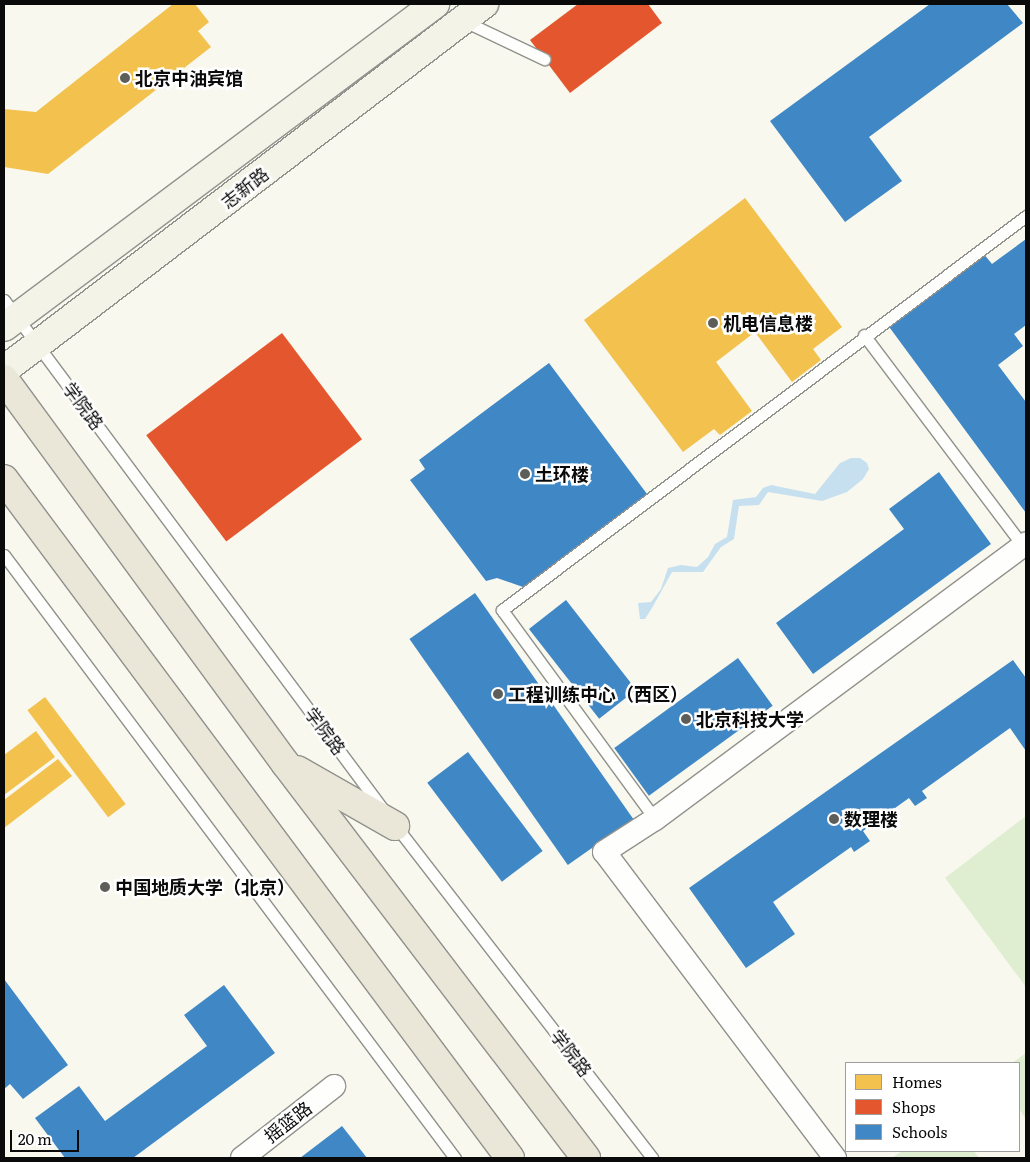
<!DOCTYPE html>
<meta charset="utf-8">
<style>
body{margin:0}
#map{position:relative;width:1030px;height:1162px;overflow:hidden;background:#f8f8ee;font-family:Literata,"Noto Sans SC",serif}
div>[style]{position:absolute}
.green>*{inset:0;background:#dfedd0}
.water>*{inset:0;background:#c7e0ef}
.homes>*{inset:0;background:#f2c14e;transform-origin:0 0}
.shops>*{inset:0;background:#e4572e;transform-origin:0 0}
.schools>*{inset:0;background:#3f88c5;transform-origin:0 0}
.roads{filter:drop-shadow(1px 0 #91918d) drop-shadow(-1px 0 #91918d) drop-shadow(0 1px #91918d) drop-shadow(0 -1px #91918d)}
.service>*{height:11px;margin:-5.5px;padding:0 5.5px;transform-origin:5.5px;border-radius:5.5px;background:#fefefc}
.minor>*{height:22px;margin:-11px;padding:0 11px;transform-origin:11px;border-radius:11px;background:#fefefc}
.secondary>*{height:28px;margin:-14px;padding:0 14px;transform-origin:14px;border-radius:14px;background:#f3f3e8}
.primary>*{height:28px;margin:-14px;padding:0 14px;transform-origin:14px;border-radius:14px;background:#eae7d8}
.dots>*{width:14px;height:14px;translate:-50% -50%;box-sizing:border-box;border:2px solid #fff;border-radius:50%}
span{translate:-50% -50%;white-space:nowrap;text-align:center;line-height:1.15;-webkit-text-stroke:5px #fff;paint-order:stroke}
.poi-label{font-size:18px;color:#0a0a0a;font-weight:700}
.left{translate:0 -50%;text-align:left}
.street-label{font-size:18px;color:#0a0a0a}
.frame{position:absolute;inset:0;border:5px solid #0a0a0a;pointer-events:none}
.legend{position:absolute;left:845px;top:1062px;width:175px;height:90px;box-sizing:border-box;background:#fff;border:1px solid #9d9d9d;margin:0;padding:6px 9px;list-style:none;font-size:15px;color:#0a0a0a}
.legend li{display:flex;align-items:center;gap:10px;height:25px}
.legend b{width:25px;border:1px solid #9d9d9d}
.scale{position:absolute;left:10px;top:1130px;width:69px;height:22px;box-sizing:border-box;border:2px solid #0a0a0a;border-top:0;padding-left:6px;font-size:15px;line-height:18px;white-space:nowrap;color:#0a0a0a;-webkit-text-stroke:4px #fff;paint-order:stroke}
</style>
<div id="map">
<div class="green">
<i style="clip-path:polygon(1026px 816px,1026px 987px,945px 878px)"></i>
<i style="clip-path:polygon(1026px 1053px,1026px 1119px,1019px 1109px,1019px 1063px,1012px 1063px)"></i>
<i style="clip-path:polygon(902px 1151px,974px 1151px,979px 1158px,892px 1158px)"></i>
</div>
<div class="water">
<i style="clip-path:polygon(851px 458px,860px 458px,867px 463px,869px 469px,863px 479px,847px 492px,822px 501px,768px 492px,759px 505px,739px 506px,734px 539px,721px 547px,703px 572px,672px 572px,652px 608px,645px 619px,640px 619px,638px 603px,651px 602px,661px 589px,668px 568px,681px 565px,697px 567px,708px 557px,715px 544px,727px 537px,733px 500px,756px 497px,763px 488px,771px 485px,815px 494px,840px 463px)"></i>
</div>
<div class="homes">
<i style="clip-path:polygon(173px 4px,195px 4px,209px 22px,198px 31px,211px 47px,48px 174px,4px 167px,4px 109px,36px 112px)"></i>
<i style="clip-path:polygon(745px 198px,842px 327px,813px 349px,821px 360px,792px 382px,755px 332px,716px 362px,752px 411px,720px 435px,714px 429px,683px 452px,584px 320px)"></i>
<i style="left:45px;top:697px;width:134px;height:22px;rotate:53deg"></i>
<i style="clip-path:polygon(36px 731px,55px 757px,4px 795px,4px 755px)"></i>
<i style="clip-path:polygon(58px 759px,72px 776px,4px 828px,4px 800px)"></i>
</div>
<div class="shops">
<i style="clip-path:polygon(578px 4px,648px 4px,662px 23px,570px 93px,530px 40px)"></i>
<i style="left:282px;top:333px;width:133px;height:170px;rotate:53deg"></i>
</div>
<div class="schools">
<i style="clip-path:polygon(930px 4px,1007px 4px,1023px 23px,869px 137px,902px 181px,845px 222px,770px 121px)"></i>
<i style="clip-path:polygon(1026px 239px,1026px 325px,1014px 334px,1023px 346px,998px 365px,1026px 402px,1026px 513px,887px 324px,983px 253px,992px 264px)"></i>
<i style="clip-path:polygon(549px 363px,647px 494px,523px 587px,497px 578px,486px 581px,410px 480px,425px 469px,419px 460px)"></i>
<i style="clip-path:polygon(939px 472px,991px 544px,813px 674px,776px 623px,904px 529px,889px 509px)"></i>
<i style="left:475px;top:593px;width:276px;height:80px;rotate:55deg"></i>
<i style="left:566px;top:600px;width:114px;height:47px;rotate:52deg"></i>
<i style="left:738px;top:658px;width:59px;height:153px;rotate:54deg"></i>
<i style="clip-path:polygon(1013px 660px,1026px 678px,1026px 751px,1010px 728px,922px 791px,927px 798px,915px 806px,909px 798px,863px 831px,870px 841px,854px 852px,851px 847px,773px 902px,795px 934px,746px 968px,689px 888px)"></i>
<i style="left:468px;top:752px;width:124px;height:51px;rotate:53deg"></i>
<i style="clip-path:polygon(4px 979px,68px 1065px,23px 1099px,10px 1084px,4px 1089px)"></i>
<i style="clip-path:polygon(224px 985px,275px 1053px,133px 1158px,65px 1158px,35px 1118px,79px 1086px,105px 1121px,207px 1046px,184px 1015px)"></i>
<i style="clip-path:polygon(342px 1126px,367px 1158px,300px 1158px)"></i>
</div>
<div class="roads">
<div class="service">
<i style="left:464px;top:21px;width:89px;rotate:25.4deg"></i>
<i style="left:4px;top:300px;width:637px;rotate:53.36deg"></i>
<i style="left:864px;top:335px;width:264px;rotate:53deg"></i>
<i style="left:4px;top:555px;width:753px;rotate:53.21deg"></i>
<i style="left:655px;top:819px;width:259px;rotate:-126.2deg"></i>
<i style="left:502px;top:610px;width:656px;rotate:-36.94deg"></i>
<i style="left:395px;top:825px;width:421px;rotate:52.3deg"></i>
</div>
<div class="minor">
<i style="left:242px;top:1158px;width:117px;rotate:-38deg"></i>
<i style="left:835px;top:1158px;width:383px;rotate:-127deg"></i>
<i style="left:604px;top:852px;width:61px;rotate:-32.9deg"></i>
<i style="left:655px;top:819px;width:462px;rotate:-36.6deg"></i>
</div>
<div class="secondary">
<i style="left:4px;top:327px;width:539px;rotate:-36.85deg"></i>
<i style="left:4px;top:370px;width:604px;rotate:-37.33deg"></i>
</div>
<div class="primary">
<i style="left:4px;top:379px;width:476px;rotate:53.8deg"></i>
<i style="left:285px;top:763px;width:497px;rotate:52.7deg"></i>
<i style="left:4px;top:479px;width:847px;rotate:53.31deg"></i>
<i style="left:297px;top:770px;width:113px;rotate:29.7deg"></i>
</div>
</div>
<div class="dots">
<i style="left:125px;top:78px;background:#5d5d5a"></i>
<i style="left:713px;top:323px;background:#5d5d5a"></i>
<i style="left:525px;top:474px;background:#5d5d5a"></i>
<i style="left:498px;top:694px;background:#5d5d5a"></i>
<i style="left:686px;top:719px;background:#5d5d5a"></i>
<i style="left:834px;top:819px;background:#5d5d5a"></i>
<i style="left:105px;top:887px;background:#5d5d5a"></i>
</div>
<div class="poi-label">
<span class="left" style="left:135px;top:78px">北京中油宾馆</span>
<span class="left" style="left:723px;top:323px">机电信息楼</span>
<span class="left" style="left:535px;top:474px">土环楼</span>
<span class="left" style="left:508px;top:694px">工程训练中心（西区）</span>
<span class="left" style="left:696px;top:719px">北京科技大学</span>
<span class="left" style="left:844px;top:819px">数理楼</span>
<span class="left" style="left:115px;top:887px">中国地质大学（北京）</span>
</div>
<div class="street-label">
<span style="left:245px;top:188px;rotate:-38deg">志新路</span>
<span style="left:83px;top:406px;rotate:53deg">学院路</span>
<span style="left:325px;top:731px;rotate:53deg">学院路</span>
<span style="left:571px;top:1053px;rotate:52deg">学院路</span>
<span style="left:288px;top:1122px;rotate:-38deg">摇篮路</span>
</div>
<div class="frame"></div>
<ul class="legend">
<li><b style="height:14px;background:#f2c14e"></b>Homes</li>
<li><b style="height:14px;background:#e4572e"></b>Shops</li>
<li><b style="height:14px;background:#3f88c5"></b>Schools</li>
</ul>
<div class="scale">20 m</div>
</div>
